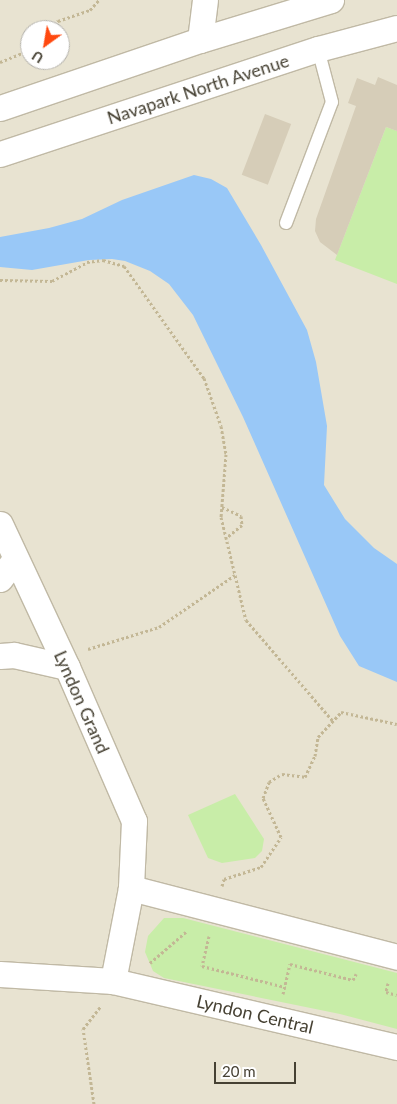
<!DOCTYPE html>
<style>
body{margin:0}
#map{position:relative;width:397px;height:1104px;overflow:hidden;background:#f4f0e4;font-family:Lato,sans-serif}
div>[style]{position:absolute}
.residential>*{inset:0;background:#e8e3d1}
.green>*{inset:0;background:#c8eda8}
.water>*{inset:0;background:#99c8f7}
.building>*{inset:0;background:#d6cdb8;transform-origin:0 0}
.path>*{height:3px;margin-top:-1.5px;transform-origin:0;background:repeating-linear-gradient(90deg,#c3b795 0 2.5px,transparent 0 5px)}
.roads{filter:drop-shadow(1px 0 #c0b9a5) drop-shadow(-1px 0 #c0b9a5) drop-shadow(0 1px #c0b9a5) drop-shadow(0 -1px #c0b9a5)}
.service>*{height:12px;margin:-6px;padding:0 6px;transform-origin:6px;border-radius:6px;background:#fff}
.minor>*{height:25px;margin:-12.5px;padding:0 12.5px;transform-origin:12.5px;border-radius:12.5px;background:#fff}
span{translate:-50% -50%;white-space:nowrap;text-align:center;line-height:1.15;-webkit-text-stroke:4px #fff;paint-order:stroke}
.street-label{font-size:18px;color:#464133}
.north{position:absolute;left:20px;top:20px;width:50px;height:50px;box-sizing:border-box;background:#fff;border:1px solid #b5b3ad;border-radius:50%;rotate:212deg;font-size:14px;font-weight:700;line-height:20px;text-align:center;color:#464133}
.north::after{content:'';display:block;margin:auto;width:18px;height:22px;background:#ff490f;clip-path:polygon(50% 0,100% 100%,50% 72%,0 100%)}
.scale{position:absolute;left:214px;top:1062px;width:82px;height:22px;box-sizing:border-box;border:2px solid #464133;border-top:0;padding-left:6px;font-size:15px;line-height:18px;white-space:nowrap;color:#464133;-webkit-text-stroke:4px #fff;paint-order:stroke}
</style>
<div id="map">
<div class="residential">
<i style="clip-path:polygon(evenodd,0 0,397px 0,397px 1104px,0 1104px,0 0,30px 30px,60px 30px,60px 60px,30px 60px,30px 30px)"></i>
</div>
<div class="green">
<i style="clip-path:polygon(386px 127px,397px 131px,397px 284px,335px 260px)"></i>
<i style="clip-path:polygon(235px 794px,264px 839px,262px 851px,255px 858px,222px 863px,208px 858px,188px 815px)"></i>
<i style="clip-path:polygon(164px 918px,183px 918px,397px 973px,397px 1029px,340px 1014px,164px 978px,153px 971px,145px 952px,148px 936px)"></i>
</div>
<div class="water">
<i style="clip-path:polygon(194px 175px,211px 179px,227px 188px,261px 245px,307px 330px,316px 362px,327px 426px,324px 485px,345px 519px,374px 548px,397px 564px,397px 682px,359px 666px,340px 636px,243px 417px,193px 315px,169px 284px,150px 271px,125px 261px,112px 259px,89px 260px,32px 270px,0 267px,0 237px,49px 228px,82px 219px,122px 200px)"></i>
</div>
<div class="building">
<i style="clip-path:polygon(378px 77px,397px 85px,397px 131px,386px 127px,337px 255px,320px 242px,315px 231px,316px 219px,356px 106px,348px 103px,357px 78px,375px 85px)"></i>
<i style="left:265px;top:114px;width:28px;height:65px;rotate:21deg"></i>
</div>
<div class="path">
<i style="left:45px;top:30px;width:16px;rotate:-35deg"></i>
<i style="left:58px;top:21px;width:34px;rotate:-19deg"></i>
<i style="left:90px;top:10px;width:13px;rotate:-48deg"></i>
<i style="left:0;top:62px;width:27px;rotate:-22deg"></i>
<i style="left:25px;top:52px;width:7px;rotate:-45deg"></i>
<i style="left:0;top:280px;width:52px;rotate:1.1deg"></i>
<i style="left:52px;top:281px;width:40px;rotate:-28deg"></i>
<i style="left:87px;top:262px;width:16px;rotate:-7deg"></i>
<i style="left:103px;top:260px;width:22px;rotate:16deg"></i>
<i style="left:124px;top:266px;width:138px;rotate:54.5deg"></i>
<i style="left:204px;top:378px;width:51px;rotate:70.5deg"></i>
<i style="left:221px;top:426px;width:28px;rotate:80deg"></i>
<i style="left:226px;top:454px;width:63px;rotate:94.5deg"></i>
<i style="left:221px;top:517px;width:106px;rotate:76.4deg"></i>
<i style="left:246px;top:620px;width:133px;rotate:49.3deg"></i>
<i style="left:222px;top:507px;width:21px;rotate:25deg"></i>
<i style="left:241px;top:516px;width:9px;rotate:84deg"></i>
<i style="left:242px;top:525px;width:21px;rotate:141deg"></i>
<i style="left:88px;top:649px;width:74px;rotate:-17.2deg"></i>
<i style="left:159px;top:627px;width:92px;rotate:-34.4deg"></i>
<i style="left:222px;top:886px;width:7px;rotate:-74deg"></i>
<i style="left:224px;top:879px;width:39px;rotate:-18deg"></i>
<i style="left:261px;top:867px;width:36px;rotate:-56deg"></i>
<i style="left:281px;top:837px;width:43px;rotate:-114.8deg"></i>
<i style="left:263px;top:798px;width:17px;rotate:-69deg"></i>
<i style="left:269px;top:782px;width:15px;rotate:-32deg"></i>
<i style="left:282px;top:774px;width:23px;rotate:7deg"></i>
<i style="left:305px;top:777px;width:23px;rotate:-65deg"></i>
<i style="left:315px;top:756px;width:19px;rotate:-81deg"></i>
<i style="left:318px;top:737px;width:34px;rotate:-47deg"></i>
<i style="left:341px;top:712px;width:57px;rotate:12.1deg"></i>
<i style="left:209px;top:936px;width:31px;rotate:103deg"></i>
<i style="left:202px;top:966px;width:86px;rotate:14.2deg"></i>
<i style="left:150px;top:963px;width:49px;rotate:-40.9deg"></i>
<i style="left:388px;top:983px;width:9px;rotate:103deg"></i>
<i style="left:386px;top:992px;width:11px;rotate:15deg"></i>
<i style="left:283px;top:994px;width:31px;rotate:-77deg"></i>
<i style="left:290px;top:964px;width:65px;rotate:14.3deg"></i>
<i style="left:353px;top:980px;width:7px;rotate:-63deg"></i>
<i style="left:94px;top:1104px;width:76px;rotate:-98.3deg"></i>
<i style="left:83px;top:1029px;width:28px;rotate:-52deg"></i>
</div>
<div class="roads">
<div class="service">
<i style="left:286px;top:223px;width:129px;rotate:-69.2deg"></i>
<i style="left:332px;top:102px;width:55px;rotate:-104.8deg"></i>
</div>
<div class="minor">
<i style="left:200px;top:40px;width:40px;rotate:-82.9deg"></i>
<i style="left:0;top:108px;width:211px;rotate:-18.8deg"></i>
<i style="left:200px;top:40px;width:137px;rotate:-17deg"></i>
<i style="left:0;top:154px;width:335px;rotate:-18.3deg"></i>
<i style="left:318px;top:49px;width:82px;rotate:-14.9deg"></i>
<i style="left:0;top:524px;width:158px;rotate:64.9deg"></i>
<i style="left:67px;top:667px;width:168px;rotate:66.5deg"></i>
<i style="left:134px;top:821px;width:67px;rotate:92.6deg"></i>
<i style="left:131px;top:888px;width:95px;rotate:101deg"></i>
<i style="left:0;top:579px;width:25px;rotate:-53deg"></i>
<i style="left:0;top:656px;width:14px;rotate:-4deg"></i>
<i style="left:14px;top:655px;width:54px;rotate:12.8deg"></i>
<i style="left:131px;top:888px;width:275px;rotate:14.5deg"></i>
<i style="left:0;top:974px;width:113px;rotate:3.5deg"></i>
<i style="left:113px;top:981px;width:292px;rotate:13.1deg"></i>
</div>
</div>
<div class="street-label">
<span style="left:198px;top:89px;rotate:-18deg">Navapark North Avenue</span>
<span style="left:82px;top:702px;rotate:66deg">Lyndon Grand</span>
<span style="left:255px;top:1014px;rotate:13deg">Lyndon Central</span>
</div>
<div class="north">U</div>
<div class="scale">20 m</div>
</div>
